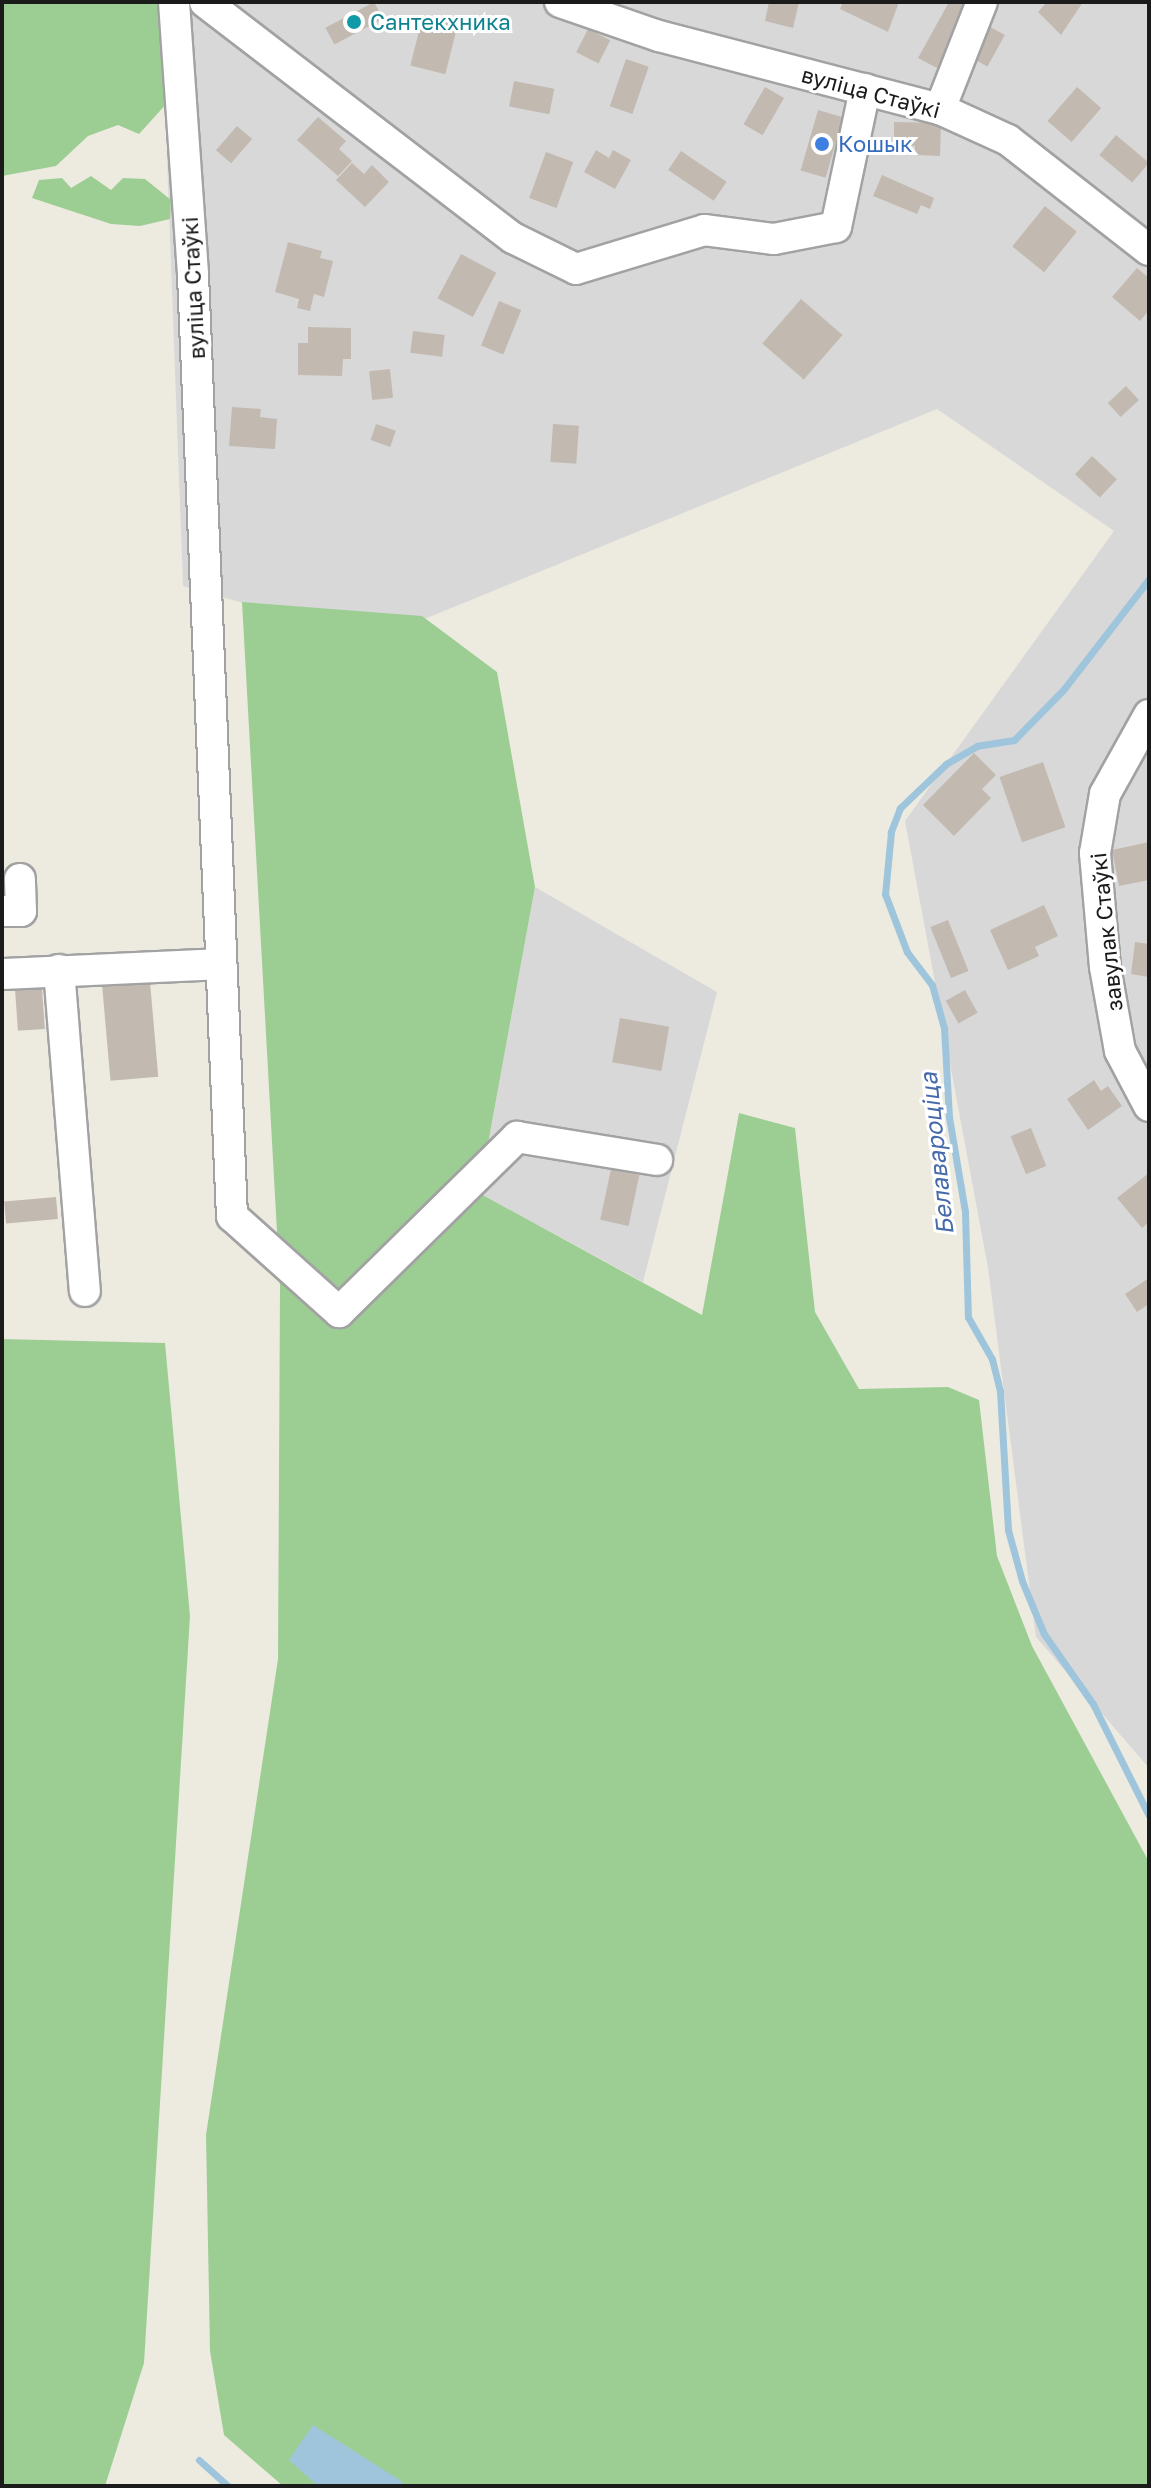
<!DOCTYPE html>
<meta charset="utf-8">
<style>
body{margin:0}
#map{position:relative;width:1151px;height:2488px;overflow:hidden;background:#edebe0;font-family:"Golos Text",sans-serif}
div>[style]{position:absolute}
.residential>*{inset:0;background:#d9d8d8}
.forest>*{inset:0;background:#9cce94}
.water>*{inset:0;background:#9fc5dc}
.stream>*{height:7px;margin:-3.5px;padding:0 3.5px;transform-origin:3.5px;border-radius:3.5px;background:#9fc5dc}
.building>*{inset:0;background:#c2bab0;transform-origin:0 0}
.roads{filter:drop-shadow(2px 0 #a2a2a2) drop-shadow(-2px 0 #a2a2a2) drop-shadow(0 2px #a2a2a2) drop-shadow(0 -2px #a2a2a2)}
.minor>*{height:30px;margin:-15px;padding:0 15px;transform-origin:15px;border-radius:15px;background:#fff}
.dots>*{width:22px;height:22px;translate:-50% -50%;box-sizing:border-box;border:4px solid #fff;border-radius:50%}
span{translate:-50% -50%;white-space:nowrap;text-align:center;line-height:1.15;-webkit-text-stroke:6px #fff;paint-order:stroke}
.culture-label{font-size:22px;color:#0d838f}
.left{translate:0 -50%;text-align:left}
.street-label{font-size:22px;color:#1b1b1b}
.shop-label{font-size:22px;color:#366cbe}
.water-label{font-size:24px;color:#476aab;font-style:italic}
.frame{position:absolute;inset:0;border:4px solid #1b1b1b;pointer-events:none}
</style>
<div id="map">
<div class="residential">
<i style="clip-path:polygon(174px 2px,1149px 2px,1149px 1768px,1036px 1637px,988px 1268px,905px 821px,1114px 531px,937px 409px,373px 640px,183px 586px,167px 158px)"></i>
<i style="clip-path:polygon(535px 887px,717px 992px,643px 1282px,479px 1193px)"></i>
</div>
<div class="forest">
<i style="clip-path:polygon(2px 2px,159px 2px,169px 101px,139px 134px,118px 125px,88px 136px,56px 166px,2px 176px)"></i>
<i style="clip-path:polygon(91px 176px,111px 190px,123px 178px,145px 179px,171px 200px,170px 219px,140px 226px,111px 224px,32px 198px,39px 180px,62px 178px,71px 188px)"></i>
<i style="clip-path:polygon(242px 602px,422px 616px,497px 672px,535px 887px,479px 1193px,702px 1315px,739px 1113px,795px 1128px,815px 1312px,859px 1389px,948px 1387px,979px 1400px,997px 1556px,1032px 1646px,1149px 1862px,1149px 2486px,283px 2486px,224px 2435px,210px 2351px,206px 2135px,278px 1659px,280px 1286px)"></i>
<i style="clip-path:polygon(2px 1339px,165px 1343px,190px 1616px,144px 2363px,105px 2486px,2px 2486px)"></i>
</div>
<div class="water">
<i style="clip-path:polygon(313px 2425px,401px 2481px,404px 2486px,318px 2486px,289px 2460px)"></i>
</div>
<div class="stream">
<i style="left:1149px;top:579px;width:139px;rotate:127.7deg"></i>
<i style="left:1064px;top:689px;width:71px;rotate:134.4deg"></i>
<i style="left:1014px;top:740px;width:37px;rotate:171deg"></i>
<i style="left:977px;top:746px;width:36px;rotate:150deg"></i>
<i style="left:946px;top:764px;width:64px;rotate:136.3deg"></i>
<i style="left:900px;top:808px;width:26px;rotate:111deg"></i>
<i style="left:891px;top:832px;width:62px;rotate:95.5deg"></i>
<i style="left:885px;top:894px;width:62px;rotate:69.2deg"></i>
<i style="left:907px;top:952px;width:41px;rotate:52.9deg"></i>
<i style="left:932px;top:985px;width:45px;rotate:74.4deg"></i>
<i style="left:944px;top:1028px;width:89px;rotate:86.8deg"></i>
<i style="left:949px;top:1117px;width:96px;rotate:80.4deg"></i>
<i style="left:965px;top:1212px;width:105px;rotate:88.4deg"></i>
<i style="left:968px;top:1317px;width:48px;rotate:60.3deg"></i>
<i style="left:992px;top:1359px;width:33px;rotate:76deg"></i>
<i style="left:1000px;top:1391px;width:139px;rotate:86.7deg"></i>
<i style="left:1008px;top:1530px;width:53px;rotate:74.6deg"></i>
<i style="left:1022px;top:1581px;width:57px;rotate:67.5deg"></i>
<i style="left:1044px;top:1634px;width:85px;rotate:55deg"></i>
<i style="left:1093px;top:1704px;width:125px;rotate:63.4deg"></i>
<i style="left:199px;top:2460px;width:39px;rotate:42deg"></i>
</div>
<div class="building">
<i style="left:374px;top:2px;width:19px;height:55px;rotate:62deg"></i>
<i style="clip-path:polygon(769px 2px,799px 2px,793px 28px,765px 21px)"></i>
<i style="clip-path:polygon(843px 2px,899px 2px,888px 32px,840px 9px)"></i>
<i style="clip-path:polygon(949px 2px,974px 2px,937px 68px,918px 58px)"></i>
<i style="clip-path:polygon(1047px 2px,1083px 2px,1061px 35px,1038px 12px)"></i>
<i style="left:423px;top:15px;width:36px;height:52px;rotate:14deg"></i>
<i style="left:983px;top:23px;width:25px;height:36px;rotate:29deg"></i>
<i style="left:588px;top:29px;width:25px;height:26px;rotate:27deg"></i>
<i style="left:626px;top:59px;width:24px;height:50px;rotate:19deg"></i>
<i style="left:514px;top:81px;width:41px;height:26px;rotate:11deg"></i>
<i style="left:765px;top:87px;width:22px;height:43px;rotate:30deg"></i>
<i style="left:1077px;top:87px;width:32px;height:45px;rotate:41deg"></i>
<i style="left:818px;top:110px;width:26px;height:63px;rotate:16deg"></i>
<i style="clip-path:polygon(318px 117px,346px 141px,339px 149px,352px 161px,338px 176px,297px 140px)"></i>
<i style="clip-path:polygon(894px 122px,941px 123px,940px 156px,915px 155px,915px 146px,894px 145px)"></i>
<i style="left:237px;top:126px;width:20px;height:32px;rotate:41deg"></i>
<i style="left:1116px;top:135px;width:43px;height:26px;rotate:40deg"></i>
<i style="clip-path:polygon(596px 150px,609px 158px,613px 150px,631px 160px,615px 189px,584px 172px)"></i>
<i style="left:681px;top:151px;width:55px;height:23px;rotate:34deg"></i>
<i style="left:546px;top:152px;width:29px;height:49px;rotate:20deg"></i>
<i style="clip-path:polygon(352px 163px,364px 174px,372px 165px,389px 182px,365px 207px,336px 180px)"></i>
<i style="clip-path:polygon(882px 175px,934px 198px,930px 209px,921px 205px,917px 214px,873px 196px)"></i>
<i style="left:1045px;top:206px;width:41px;height:52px;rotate:39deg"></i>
<i style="clip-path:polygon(288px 242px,322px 251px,320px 258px,333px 261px,324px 297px,314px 294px,310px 311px,297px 308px,299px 299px,275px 292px)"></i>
<i style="left:461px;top:254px;width:40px;height:50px;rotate:28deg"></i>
<i style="clip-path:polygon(1137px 268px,1149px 278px,1149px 310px,1140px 321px,1112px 297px)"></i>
<i style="left:801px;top:299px;width:55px;height:59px;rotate:41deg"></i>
<i style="left:499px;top:301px;width:24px;height:48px;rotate:22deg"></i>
<i style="clip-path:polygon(308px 327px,351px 328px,351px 359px,343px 359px,342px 376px,298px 375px,298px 343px,308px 343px)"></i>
<i style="left:413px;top:331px;width:32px;height:22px;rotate:7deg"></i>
<i style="left:390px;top:369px;width:29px;height:21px;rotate:84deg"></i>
<i style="left:1126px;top:386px;width:19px;height:25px;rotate:47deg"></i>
<i style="clip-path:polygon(232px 407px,261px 409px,260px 417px,277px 419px,275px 449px,229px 446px)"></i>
<i style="left:376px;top:424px;width:21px;height:17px;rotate:19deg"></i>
<i style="left:553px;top:424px;width:26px;height:38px;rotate:4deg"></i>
<i style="left:1092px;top:456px;width:34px;height:25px;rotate:43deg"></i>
<i style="clip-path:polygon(974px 753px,996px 775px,982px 789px,991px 798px,954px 836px,923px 805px)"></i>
<i style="left:1043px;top:762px;width:69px;height:46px;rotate:71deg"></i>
<i style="clip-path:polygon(1149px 842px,1149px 880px,1119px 886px,1112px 850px)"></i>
<i style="clip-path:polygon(1044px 905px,1058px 936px,1035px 947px,1039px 956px,1008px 970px,990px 930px)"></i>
<i style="left:948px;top:920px;width:55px;height:19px;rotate:68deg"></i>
<i style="clip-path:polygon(1135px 942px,1149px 944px,1149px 977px,1131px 974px)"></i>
<i style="left:150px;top:982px;width:95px;height:48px;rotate:85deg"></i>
<i style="left:42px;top:988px;width:41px;height:27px;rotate:86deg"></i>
<i style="left:965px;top:990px;width:26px;height:22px;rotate:61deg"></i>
<i style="left:620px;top:1018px;width:50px;height:45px;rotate:10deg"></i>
<i style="clip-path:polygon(1094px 1080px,1101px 1091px,1108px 1086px,1122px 1106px,1088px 1130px,1067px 1099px)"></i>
<i style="left:1031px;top:1128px;width:41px;height:22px;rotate:68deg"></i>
<i style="left:611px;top:1169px;width:29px;height:52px;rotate:12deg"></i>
<i style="clip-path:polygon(1149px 1173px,1149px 1222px,1142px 1228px,1117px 1198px)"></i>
<i style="left:56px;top:1197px;width:22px;height:52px;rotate:85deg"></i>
<i style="clip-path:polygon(1149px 1278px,1149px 1304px,1137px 1312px,1125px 1294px)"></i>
</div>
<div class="roads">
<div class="minor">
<i style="left:174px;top:2px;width:274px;rotate:86deg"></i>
<i style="left:193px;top:275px;width:942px;rotate:87.63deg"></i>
<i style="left:232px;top:1216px;width:144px;rotate:41.9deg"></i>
<i style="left:339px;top:1312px;width:250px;rotate:-44.5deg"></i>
<i style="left:517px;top:1137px;width:142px;rotate:9.3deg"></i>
<i style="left:205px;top:2px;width:388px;rotate:37.5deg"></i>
<i style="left:513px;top:238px;width:70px;rotate:26.2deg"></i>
<i style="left:576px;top:269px;width:134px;rotate:-16.9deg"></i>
<i style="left:704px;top:230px;width:71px;rotate:7.3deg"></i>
<i style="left:774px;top:239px;width:63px;rotate:-11deg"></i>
<i style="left:836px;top:227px;width:141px;rotate:-78.1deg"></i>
<i style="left:560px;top:2px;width:105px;rotate:19deg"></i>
<i style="left:659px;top:36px;width:290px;rotate:14.6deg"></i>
<i style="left:940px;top:109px;width:75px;rotate:24.5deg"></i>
<i style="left:1008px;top:140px;width:179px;rotate:38deg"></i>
<i style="left:940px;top:109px;width:115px;rotate:-68.6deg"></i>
<i style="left:1149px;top:715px;width:90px;rotate:119.1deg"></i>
<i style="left:1105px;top:794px;width:60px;rotate:99.6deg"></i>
<i style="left:1095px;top:853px;width:114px;rotate:85deg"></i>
<i style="left:1105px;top:967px;width:85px;rotate:79.9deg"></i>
<i style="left:1120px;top:1051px;width:62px;rotate:62.2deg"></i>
<i style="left:2px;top:911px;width:19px"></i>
<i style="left:21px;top:911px;width:32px;rotate:-92deg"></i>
<i style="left:59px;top:970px;width:322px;rotate:85.4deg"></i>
<i style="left:2px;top:974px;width:217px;rotate:-2.6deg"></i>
</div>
</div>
<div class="dots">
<i style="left:354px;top:22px;background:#0f9aa8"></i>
<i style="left:822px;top:144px;background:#3f7fe0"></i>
</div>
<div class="culture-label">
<span class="left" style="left:370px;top:22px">Сантекхника</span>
</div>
<div class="street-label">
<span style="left:871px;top:92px;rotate:15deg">вуліца Стаўкі</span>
<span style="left:193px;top:288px;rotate:-93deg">вуліца Стаўкі</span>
<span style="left:1106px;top:932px;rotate:-96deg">завулак Стаўкі</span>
</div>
<div class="shop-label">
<span class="left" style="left:838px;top:144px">Кошык</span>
</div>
<div class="water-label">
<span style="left:936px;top:1154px;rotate:-96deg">Белавароціца</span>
</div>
<div class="frame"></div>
</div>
